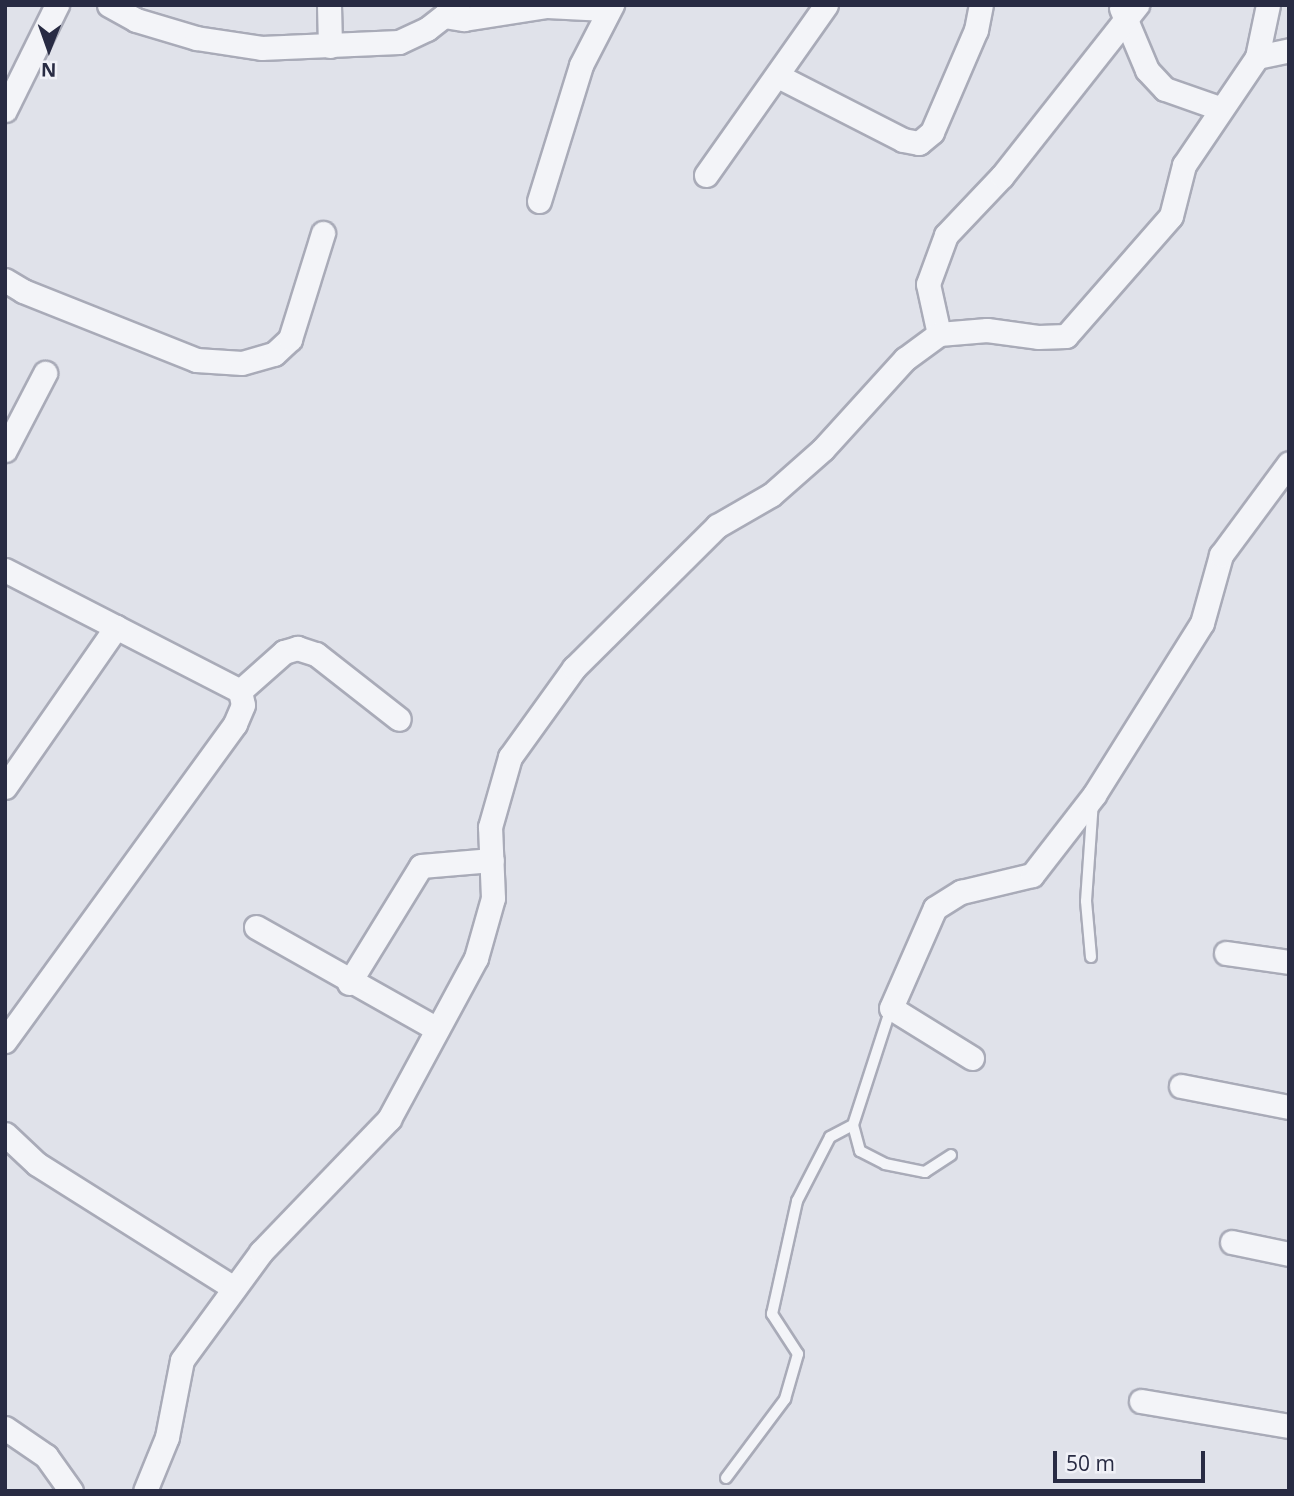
<!DOCTYPE html>
<style>
body{margin:0}
#map{position:relative;width:1294px;height:1496px;overflow:hidden;background:#e0e2ea;font-family:"Open Sans",sans-serif}
div>[style]{position:absolute}
.roads{filter:drop-shadow(2px 0 #a9abb8) drop-shadow(-2px 0 #a9abb8) drop-shadow(0 2px #a9abb8) drop-shadow(0 -2px #a9abb8)}
.lane>*{height:10px;margin:-5px;padding:0 5px;transform-origin:5px;border-radius:5px;background:#f3f4f8}
.street>*{height:23px;margin:-11.5px;padding:0 11.5px;transform-origin:11.5px;border-radius:11.5px;background:#f3f4f8}
span{translate:-50% -50%;white-space:nowrap;text-align:center;line-height:1.15;-webkit-text-stroke:6px #f0f1f7;paint-order:stroke}
.frame{position:absolute;inset:0;border:7px solid #282b43;pointer-events:none}
.north{position:absolute;left:14px;top:14px;width:70px;height:70px;-webkit-text-stroke:5px #f0f1f7;paint-order:stroke;rotate:181deg;font-size:19px;font-weight:700;line-height:28px;text-align:center;color:#282b43}
.north::after{content:'';display:block;margin:auto;width:24px;height:32px;background:#282b43;clip-path:polygon(50% 0,100% 100%,50% 72%,0 100%)}
.scale{position:absolute;left:1053px;top:1451px;width:152px;height:32px;box-sizing:border-box;border:4px solid #282b43;border-top:0;padding-left:9px;font-size:21px;line-height:24px;white-space:nowrap;color:#282b43;-webkit-text-stroke:5px #f0f1f7;paint-order:stroke}
</style>
<div id="map">
<div class="roads">
<div class="lane">
<i style="left:1091px;top:957px;width:56px;rotate:-95.1deg"></i>
<i style="left:1086px;top:901px;width:99px;rotate:-86deg"></i>
<i style="left:853px;top:1125px;width:27px;rotate:75deg"></i>
<i style="left:860px;top:1151px;width:28px;rotate:27deg"></i>
<i style="left:885px;top:1164px;width:41px;rotate:11.3deg"></i>
<i style="left:925px;top:1172px;width:31px;rotate:-33deg"></i>
<i style="left:726px;top:1478px;width:99px;rotate:-53.2deg"></i>
<i style="left:785px;top:1399px;width:47px;rotate:-73.9deg"></i>
<i style="left:798px;top:1354px;width:48px;rotate:-123deg"></i>
<i style="left:772px;top:1314px;width:116px;rotate:-77.5deg"></i>
<i style="left:797px;top:1201px;width:72px;rotate:-62.7deg"></i>
<i style="left:830px;top:1137px;width:26px;rotate:-28deg"></i>
<i style="left:853px;top:1125px;width:123px;rotate:-72deg"></i>
</div>
<div class="street">
<i style="left:109px;top:5px;width:31px;rotate:29deg"></i>
<i style="left:136px;top:20px;width:63px;rotate:16.7deg"></i>
<i style="left:196px;top:38px;width:66px;rotate:8.7deg"></i>
<i style="left:261px;top:48px;width:138px;rotate:-2.5deg"></i>
<i style="left:399px;top:42px;width:31px;rotate:-25deg"></i>
<i style="left:427px;top:29px;width:39px;rotate:-38deg"></i>
<i style="left:329px;top:5px;width:41px;rotate:88.6deg"></i>
<i style="left:1121px;top:8px;width:67px;rotate:67.2deg"></i>
<i style="left:1147px;top:70px;width:26px;rotate:47deg"></i>
<i style="left:1165px;top:89px;width:57px;rotate:19.4deg"></i>
<i style="left:444px;top:16px;width:20px;rotate:9deg"></i>
<i style="left:464px;top:19px;width:84px;rotate:-8.9deg"></i>
<i style="left:547px;top:6px;width:60px;rotate:2.9deg"></i>
<i style="left:1257px;top:57px;width:53px;rotate:-78.1deg"></i>
<i style="left:778px;top:76px;width:140px;rotate:27.1deg"></i>
<i style="left:903px;top:140px;width:16px;rotate:11deg"></i>
<i style="left:919px;top:143px;width:17px;rotate:-40deg"></i>
<i style="left:932px;top:132px;width:111px;rotate:-66.7deg"></i>
<i style="left:976px;top:30px;width:25px;rotate:-79deg"></i>
<i style="left:5px;top:110px;width:117px;rotate:-63.7deg"></i>
<i style="left:706px;top:175px;width:208px;rotate:-54.8deg"></i>
<i style="left:539px;top:201px;width:142px;rotate:-72.8deg"></i>
<i style="left:581px;top:65px;width:68px;rotate:-62.7deg"></i>
<i style="left:5px;top:280px;width:21px;rotate:31deg"></i>
<i style="left:23px;top:291px;width:186px;rotate:21.7deg"></i>
<i style="left:196px;top:360px;width:46px;rotate:3.7deg"></i>
<i style="left:242px;top:363px;width:33px;rotate:-16deg"></i>
<i style="left:274px;top:354px;width:22px;rotate:-43deg"></i>
<i style="left:290px;top:339px;width:111px;rotate:-72.7deg"></i>
<i style="left:939px;top:334px;width:51px;rotate:-102.4deg"></i>
<i style="left:928px;top:284px;width:52px;rotate:-69.8deg"></i>
<i style="left:946px;top:235px;width:81px;rotate:-46.5deg"></i>
<i style="left:1002px;top:176px;width:218px;rotate:-51.7deg"></i>
<i style="left:5px;top:450px;width:87px;rotate:-62.5deg"></i>
<i style="left:5px;top:570px;width:264px;rotate:27.2deg"></i>
<i style="left:240px;top:691px;width:14px;rotate:78deg"></i>
<i style="left:243px;top:705px;width:21px;rotate:113deg"></i>
<i style="left:235px;top:724px;width:392px;rotate:126deg"></i>
<i style="left:240px;top:691px;width:59px;rotate:-41.6deg"></i>
<i style="left:284px;top:652px;width:14px;rotate:-17deg"></i>
<i style="left:297px;top:648px;width:20px;rotate:18deg"></i>
<i style="left:316px;top:654px;width:105px;rotate:38.1deg"></i>
<i style="left:5px;top:787px;width:195px;rotate:-55.2deg"></i>
<i style="left:256px;top:927px;width:208px;rotate:29.4deg"></i>
<i style="left:1226px;top:953px;width:64px;rotate:8.1deg"></i>
<i style="left:349px;top:983px;width:137px;rotate:-58.4deg"></i>
<i style="left:421px;top:866px;width:71px;rotate:-4.8deg"></i>
<i style="left:972px;top:1058px;width:95px;rotate:-148.3deg"></i>
<i style="left:891px;top:1008px;width:109px;rotate:-66.3deg"></i>
<i style="left:935px;top:908px;width:31px;rotate:-32deg"></i>
<i style="left:961px;top:892px;width:73px;rotate:-13.5deg"></i>
<i style="left:1032px;top:875px;width:101px;rotate:-52.2deg"></i>
<i style="left:1094px;top:795px;width:203px;rotate:-57.9deg"></i>
<i style="left:1202px;top:623px;width:71px;rotate:-74.4deg"></i>
<i style="left:1221px;top:555px;width:114px;rotate:-53.5deg"></i>
<i style="left:1181px;top:1086px;width:110px;rotate:11deg"></i>
<i style="left:5px;top:1134px;width:44px;rotate:43.2deg"></i>
<i style="left:37px;top:1164px;width:233px;rotate:32.2deg"></i>
<i style="left:1232px;top:1242px;width:58px;rotate:11.9deg"></i>
<i style="left:1141px;top:1401px;width:150px;rotate:9.6deg"></i>
<i style="left:5px;top:1428px;width:50px;rotate:34.3deg"></i>
<i style="left:46px;top:1456px;width:43px;rotate:54.5deg"></i>
<i style="left:145px;top:1491px;width:58px;rotate:-67.8deg"></i>
<i style="left:167px;top:1437px;width:78px;rotate:-79deg"></i>
<i style="left:182px;top:1360px;width:134px;rotate:-53.8deg"></i>
<i style="left:261px;top:1252px;width:185px;rotate:-46.1deg"></i>
<i style="left:389px;top:1119px;width:183px;rotate:-61.6deg"></i>
<i style="left:476px;top:958px;width:62px;rotate:-74.2deg"></i>
<i style="left:493px;top:898px;width:71px;rotate:-92.4deg"></i>
<i style="left:490px;top:827px;width:73px;rotate:-74.1deg"></i>
<i style="left:510px;top:757px;width:110px;rotate:-54.3deg"></i>
<i style="left:574px;top:668px;width:202px;rotate:-44.8deg"></i>
<i style="left:717px;top:526px;width:62px;rotate:-29.9deg"></i>
<i style="left:771px;top:495px;width:69px;rotate:-41.5deg"></i>
<i style="left:823px;top:449px;width:122px;rotate:-47.7deg"></i>
<i style="left:905px;top:359px;width:42px;rotate:-36.3deg"></i>
<i style="left:939px;top:334px;width:48px;rotate:-4.8deg"></i>
<i style="left:987px;top:330px;width:51px;rotate:7.8deg"></i>
<i style="left:1038px;top:337px;width:28px;rotate:-2deg"></i>
<i style="left:1066px;top:336px;width:159px;rotate:-48.8deg"></i>
<i style="left:1171px;top:216px;width:53px;rotate:-75.7deg"></i>
<i style="left:1184px;top:165px;width:130px;rotate:-55.9deg"></i>
<i style="left:1257px;top:57px;width:33px;rotate:-12deg"></i>
</div>
</div>
<div class="frame"></div>
<div class="north">N</div>
<div class="scale">50 m</div>
</div>
